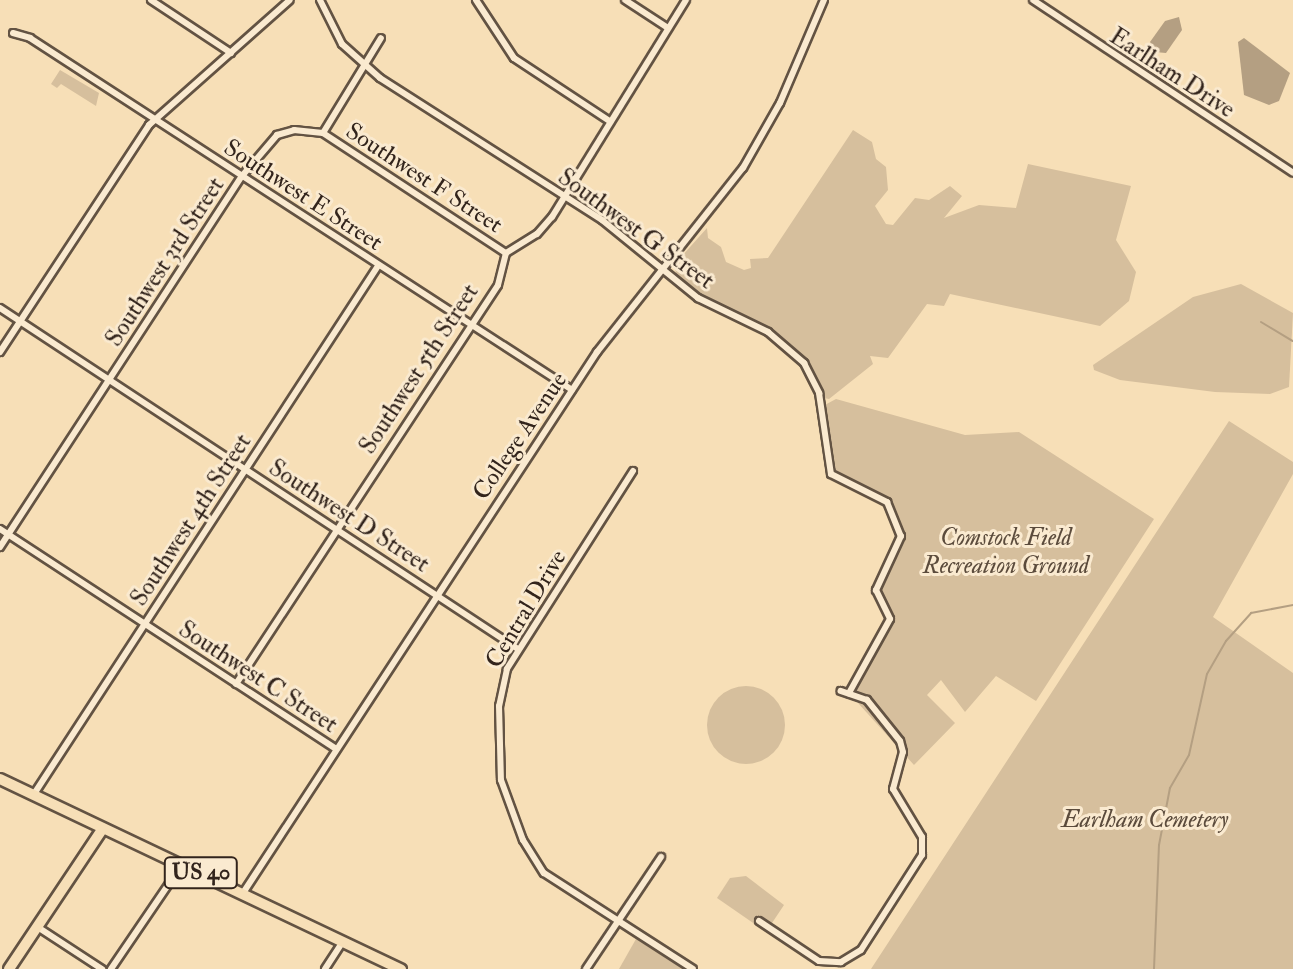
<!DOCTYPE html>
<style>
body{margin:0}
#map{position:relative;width:1293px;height:969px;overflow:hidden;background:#f7dfb7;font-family:"IM FELL Double Pica",serif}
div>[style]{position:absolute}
.green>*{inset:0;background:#d6bf9d}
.round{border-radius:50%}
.water>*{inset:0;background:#b49f82}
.stream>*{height:2px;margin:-1px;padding:0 1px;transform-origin:1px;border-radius:1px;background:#b49f82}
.roads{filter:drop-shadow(2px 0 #635343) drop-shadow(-2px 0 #635343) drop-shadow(0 2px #635343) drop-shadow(0 -2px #635343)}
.street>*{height:6px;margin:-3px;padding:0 3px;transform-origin:3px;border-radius:3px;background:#faead0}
.primary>*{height:10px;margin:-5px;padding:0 5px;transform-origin:5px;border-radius:5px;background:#f7dfb7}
span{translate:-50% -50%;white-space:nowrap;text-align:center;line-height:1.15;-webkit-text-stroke:6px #faead0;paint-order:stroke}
.shield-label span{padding:2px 6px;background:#faead0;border:2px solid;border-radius:6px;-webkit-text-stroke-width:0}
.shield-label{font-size:22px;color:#32241c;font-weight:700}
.street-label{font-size:24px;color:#32241c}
.park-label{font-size:24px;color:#5b4b3c;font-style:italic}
</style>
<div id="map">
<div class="green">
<i style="clip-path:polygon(60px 70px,99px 93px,96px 106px,61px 84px,57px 88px,51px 84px)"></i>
<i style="clip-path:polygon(853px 130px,872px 142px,876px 159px,886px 167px,888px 190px,875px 206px,886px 224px,893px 225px,915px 198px,929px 200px,950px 186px,962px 196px,944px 218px,979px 205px,1016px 208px,1028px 164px,1131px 186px,1116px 240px,1136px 272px,1129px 301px,1100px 326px,950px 294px,944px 306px,927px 304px,888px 358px,870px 356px,873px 364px,829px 399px,824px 398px,814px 372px,792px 345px,698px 293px,677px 277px,674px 265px,707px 228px,708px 238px,721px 247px,726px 262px,744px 270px,751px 268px,750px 259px,768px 258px)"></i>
<i style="clip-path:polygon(1241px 284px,1293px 313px,1289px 387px,1270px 394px,1215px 392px,1120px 380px,1094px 370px,1093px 365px,1193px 297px)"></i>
<i style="clip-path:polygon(836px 399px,965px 435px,1019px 432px,1154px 519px,1036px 701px,996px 676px,965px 712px,941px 680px,927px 695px,955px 723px,914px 765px,849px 693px,890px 619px,876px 590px,901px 536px,887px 502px,831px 474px,821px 407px)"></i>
<i style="clip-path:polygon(1229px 421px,1293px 462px,1293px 474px,1213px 617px,1293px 673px,1293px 969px,871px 969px)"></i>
<i class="round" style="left:707px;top:686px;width:78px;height:78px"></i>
<i style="clip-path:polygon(746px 876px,784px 905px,766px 932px,717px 898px,730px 878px)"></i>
<i style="clip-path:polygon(636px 939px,683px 969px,619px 969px)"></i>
</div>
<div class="water">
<i style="clip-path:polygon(1179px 17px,1182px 30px,1166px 53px,1155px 52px,1150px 42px,1165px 21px)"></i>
<i style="clip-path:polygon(1244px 38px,1290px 73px,1279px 101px,1269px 105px,1244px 95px,1238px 42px)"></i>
</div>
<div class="stream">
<i style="left:1261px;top:322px;width:37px;rotate:31deg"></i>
<i style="left:1154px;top:969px;width:124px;rotate:-87.7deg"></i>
<i style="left:1159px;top:845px;width:58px;rotate:-79.1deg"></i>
<i style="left:1170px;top:788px;width:38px;rotate:-60deg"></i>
<i style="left:1189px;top:755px;width:83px;rotate:-77.5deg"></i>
<i style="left:1207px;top:674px;width:38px;rotate:-60deg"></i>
<i style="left:1226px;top:641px;width:38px;rotate:-48deg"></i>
<i style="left:1251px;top:613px;width:43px;rotate:-10.8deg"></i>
</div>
<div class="roads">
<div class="street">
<i style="left:151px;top:0;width:96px;rotate:33.5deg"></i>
<i style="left:320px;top:0;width:49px;rotate:63.4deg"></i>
<i style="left:342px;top:44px;width:51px;rotate:41.8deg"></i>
<i style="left:380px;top:78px;width:264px;rotate:32.6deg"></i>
<i style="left:602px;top:220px;width:124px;rotate:39.1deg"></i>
<i style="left:698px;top:298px;width:78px;rotate:25.9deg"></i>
<i style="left:768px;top:332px;width:48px;rotate:40.7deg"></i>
<i style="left:804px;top:363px;width:34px;rotate:63deg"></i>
<i style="left:819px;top:393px;width:82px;rotate:81.6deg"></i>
<i style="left:831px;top:474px;width:63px;rotate:26.6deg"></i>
<i style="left:887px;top:502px;width:37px;rotate:68deg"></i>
<i style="left:901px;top:536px;width:60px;rotate:114.8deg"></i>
<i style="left:876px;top:590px;width:32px;rotate:64deg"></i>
<i style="left:890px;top:619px;width:85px;rotate:119deg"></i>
<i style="left:476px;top:0;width:69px;rotate:56.8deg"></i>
<i style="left:514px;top:58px;width:113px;rotate:33.4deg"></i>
<i style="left:625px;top:0;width:51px;rotate:33.1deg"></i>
<i style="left:1033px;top:0;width:312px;rotate:33.6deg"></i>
<i style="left:13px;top:33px;width:18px;rotate:16deg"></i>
<i style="left:30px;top:38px;width:646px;rotate:33deg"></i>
<i style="left:323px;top:133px;width:111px;rotate:-58.6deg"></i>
<i style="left:0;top:308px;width:620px;rotate:33.36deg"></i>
<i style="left:0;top:352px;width:272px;rotate:-56.7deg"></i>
<i style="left:149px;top:125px;width:188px;rotate:-41.6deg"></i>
<i style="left:633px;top:471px;width:235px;rotate:122.5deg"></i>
<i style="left:507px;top:669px;width:38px;rotate:102deg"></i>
<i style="left:499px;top:706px;width:74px;rotate:88.5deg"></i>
<i style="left:501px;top:780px;width:64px;rotate:69.9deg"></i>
<i style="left:523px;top:840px;width:39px;rotate:58deg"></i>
<i style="left:544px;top:873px;width:177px;rotate:32.8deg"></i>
<i style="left:0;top:529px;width:402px;rotate:33.2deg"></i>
<i style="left:0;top:547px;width:443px;rotate:-56.9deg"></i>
<i style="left:242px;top:176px;width:54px;rotate:-49.5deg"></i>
<i style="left:277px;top:135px;width:18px;rotate:-16deg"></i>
<i style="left:294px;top:130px;width:29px;rotate:6deg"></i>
<i style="left:323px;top:133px;width:219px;rotate:33.3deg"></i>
<i style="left:236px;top:684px;width:477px;rotate:-56.7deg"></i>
<i style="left:498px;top:285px;width:33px;rotate:-76deg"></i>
<i style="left:506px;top:253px;width:36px;rotate:-32deg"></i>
<i style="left:537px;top:234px;width:23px;rotate:-49deg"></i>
<i style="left:552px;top:217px;width:255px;rotate:-58.3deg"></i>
<i style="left:34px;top:794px;width:630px;rotate:-56.92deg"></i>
<i style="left:243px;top:893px;width:647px;rotate:-56.8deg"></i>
<i style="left:597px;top:352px;width:235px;rotate:-51.6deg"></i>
<i style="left:743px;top:168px;width:75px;rotate:-60.4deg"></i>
<i style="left:780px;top:103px;width:112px;rotate:-66.9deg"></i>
<i style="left:759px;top:921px;width:72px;rotate:33.7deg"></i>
<i style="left:819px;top:961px;width:22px;rotate:3deg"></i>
<i style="left:841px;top:962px;width:23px;rotate:-31deg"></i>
<i style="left:861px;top:950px;width:113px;rotate:-57.3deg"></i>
<i style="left:922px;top:855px;width:18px;rotate:-90deg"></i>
<i style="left:922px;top:837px;width:56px;rotate:-121.1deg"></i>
<i style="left:893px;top:789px;width:38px;rotate:-75deg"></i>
<i style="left:903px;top:752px;width:11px;rotate:-105deg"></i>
<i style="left:900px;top:741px;width:53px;rotate:-128.8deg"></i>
<i style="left:867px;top:700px;width:28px;rotate:-161deg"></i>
<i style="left:36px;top:926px;width:79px;rotate:33.1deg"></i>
<i style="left:111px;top:969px;width:128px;rotate:-55.8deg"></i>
<i style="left:325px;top:969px;width:33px;rotate:-57deg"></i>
<i style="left:586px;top:969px;width:135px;rotate:-56.2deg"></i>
</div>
<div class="primary">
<i style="left:0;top:779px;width:444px;rotate:25.4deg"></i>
<i style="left:9px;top:969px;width:169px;rotate:-56.3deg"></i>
</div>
</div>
<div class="shield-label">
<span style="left:201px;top:873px">US 40</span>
</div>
<div class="street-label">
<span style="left:1172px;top:73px;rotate:33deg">Earlham Drive</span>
<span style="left:424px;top:178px;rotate:33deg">Southwest F Street</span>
<span style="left:303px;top:195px;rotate:33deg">Southwest E Street</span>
<span style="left:636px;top:229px;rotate:36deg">Southwest G Street</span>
<span style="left:165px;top:262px;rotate:-57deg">Southwest 3rd Street</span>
<span style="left:419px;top:369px;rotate:-57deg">Southwest 5th Street</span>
<span style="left:520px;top:436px;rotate:-56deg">College Avenue</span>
<span style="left:349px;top:516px;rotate:33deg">Southwest D Street</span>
<span style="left:191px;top:520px;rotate:-57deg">Southwest 4th Street</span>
<span style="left:526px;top:609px;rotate:-59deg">Central Drive</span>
<span style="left:258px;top:677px;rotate:33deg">Southwest C Street</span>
</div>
<div class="park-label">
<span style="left:1006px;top:552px">Comstock Field<br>Recreation Ground</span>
<span style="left:1145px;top:820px">Earlham Cemetery</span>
</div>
</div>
